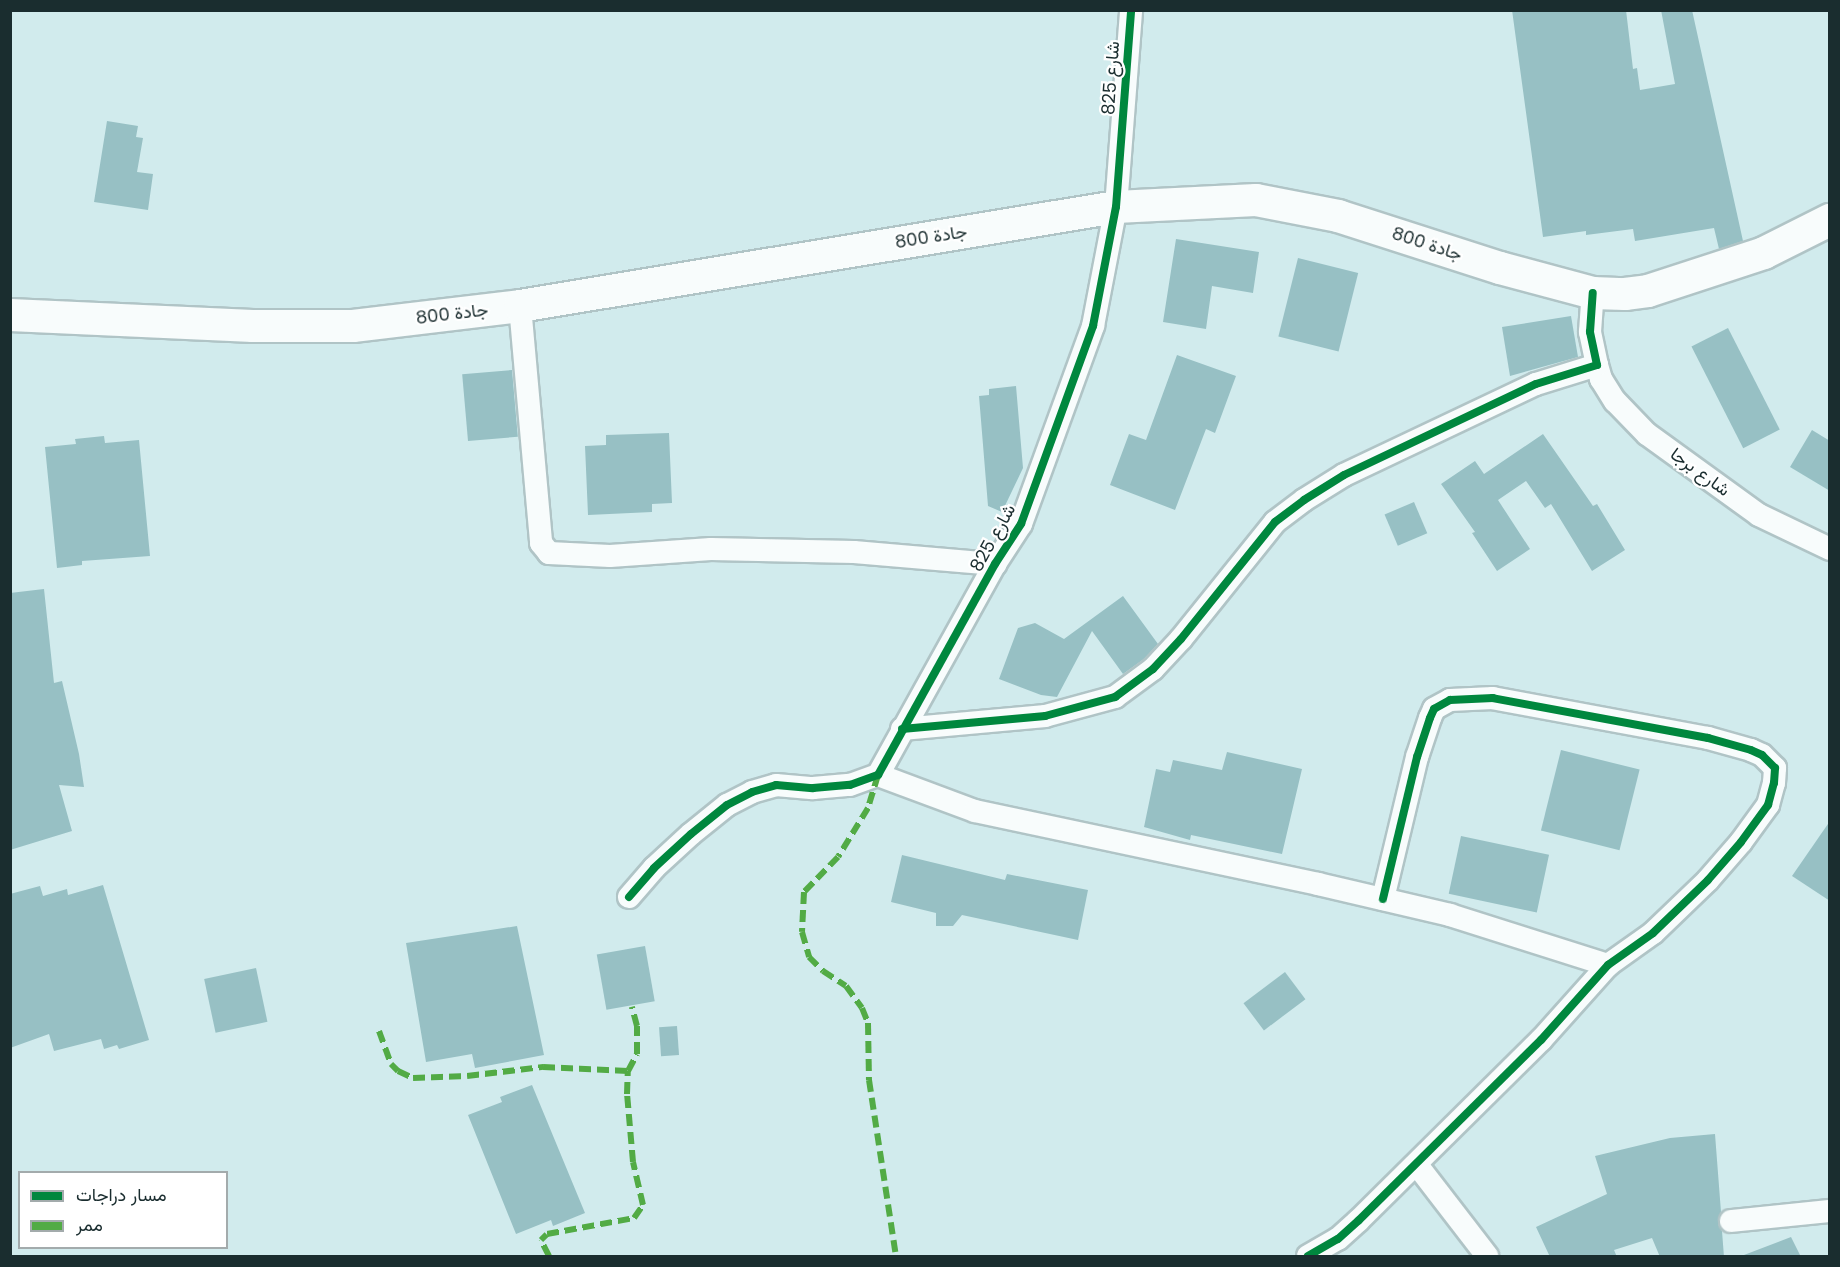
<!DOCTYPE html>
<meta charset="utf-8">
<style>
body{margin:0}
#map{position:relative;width:1840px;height:1267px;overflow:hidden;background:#d1ebed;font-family:Poppins,Vazirmatn,sans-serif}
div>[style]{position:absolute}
.building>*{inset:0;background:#97c0c4;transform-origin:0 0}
.roads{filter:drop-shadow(2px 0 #b0c4c6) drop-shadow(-2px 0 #b0c4c6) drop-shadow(0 2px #b0c4c6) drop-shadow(0 -2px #b0c4c6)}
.minor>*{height:22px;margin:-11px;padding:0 11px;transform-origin:11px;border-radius:11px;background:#f8fcfc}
.secondary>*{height:32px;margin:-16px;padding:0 16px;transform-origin:16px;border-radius:16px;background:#f8fcfc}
.quiet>*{height:6px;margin-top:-3px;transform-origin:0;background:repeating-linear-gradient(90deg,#52ab45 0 12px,transparent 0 18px)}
.cycleway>*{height:8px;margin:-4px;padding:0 4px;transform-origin:4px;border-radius:4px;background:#00873e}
span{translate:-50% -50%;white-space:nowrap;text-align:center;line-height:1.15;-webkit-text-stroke:4.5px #fff;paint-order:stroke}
.street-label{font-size:18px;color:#1a2d2f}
.frame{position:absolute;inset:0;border:12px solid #1a2d2f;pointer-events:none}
.legend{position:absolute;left:18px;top:1171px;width:210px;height:78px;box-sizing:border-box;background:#fff;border:2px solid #a3abac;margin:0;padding:8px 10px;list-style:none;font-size:18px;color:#1a2d2f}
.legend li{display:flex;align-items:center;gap:12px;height:30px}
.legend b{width:30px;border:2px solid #a3abac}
</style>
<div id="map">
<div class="building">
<i style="clip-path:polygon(1512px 10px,1626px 10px,1633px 69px,1637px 68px,1640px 90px,1675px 84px,1661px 10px,1692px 10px,1743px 241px,1719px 249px,1714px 228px,1635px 241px,1633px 229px,1586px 235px,1586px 231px,1543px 237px)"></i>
<i style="clip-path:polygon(107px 121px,138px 126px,136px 137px,143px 138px,137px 172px,153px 174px,148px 210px,94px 202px)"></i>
<i style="clip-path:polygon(1176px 239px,1259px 252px,1253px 293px,1212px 286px,1206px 329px,1163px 322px)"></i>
<i style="left:1298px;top:258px;width:62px;height:81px;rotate:14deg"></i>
<i style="clip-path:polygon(1571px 316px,1578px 357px,1510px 376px,1502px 327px)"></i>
<i style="left:1728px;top:328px;width:114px;height:41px;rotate:63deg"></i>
<i style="clip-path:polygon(1177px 355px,1236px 376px,1215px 433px,1206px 429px,1175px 510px,1110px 485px,1129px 434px,1146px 440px)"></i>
<i style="left:512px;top:370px;width:67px;height:50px;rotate:85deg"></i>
<i style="clip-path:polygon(1016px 386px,1023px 468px,1002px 512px,988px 506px,979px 396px,989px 395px,989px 389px)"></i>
<i style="clip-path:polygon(1812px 430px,1830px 441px,1830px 491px,1790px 467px)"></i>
<i style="clip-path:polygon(669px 433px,672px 503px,652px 504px,652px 512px,588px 515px,585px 446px,606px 445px,606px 435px)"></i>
<i style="clip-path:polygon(1543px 434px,1593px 506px,1597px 504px,1625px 550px,1592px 571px,1551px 504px,1545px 508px,1526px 481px,1498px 500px,1530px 549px,1497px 571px,1472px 533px,1475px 532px,1441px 484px,1475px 461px,1484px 474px)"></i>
<i style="clip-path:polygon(104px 436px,105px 443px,139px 440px,150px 556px,82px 561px,82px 565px,57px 568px,45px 447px,76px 444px,75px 439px)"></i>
<i style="left:1414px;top:502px;width:34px;height:32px;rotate:67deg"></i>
<i style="clip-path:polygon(44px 589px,54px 683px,62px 681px,79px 754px,84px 787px,59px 785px,72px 831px,10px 850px,10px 593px)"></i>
<i style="clip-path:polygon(1123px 596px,1158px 644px,1144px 659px,1123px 674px,1092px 631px,1057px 697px,1041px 695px,999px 679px,1018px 628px,1035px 623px,1064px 639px)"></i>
<i style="left:1561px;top:750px;width:81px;height:83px;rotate:14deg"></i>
<i style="clip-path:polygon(1227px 752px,1302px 769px,1282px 854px,1191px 835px,1190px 840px,1144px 827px,1156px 769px,1170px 772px,1173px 760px,1222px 770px)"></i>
<i style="clip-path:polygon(1830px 821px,1830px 901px,1792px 876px)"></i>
<i style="left:1461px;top:836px;width:90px;height:59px;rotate:12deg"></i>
<i style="clip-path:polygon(902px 855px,1005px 880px,1007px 874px,1088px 890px,1078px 940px,962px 915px,953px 926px,936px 926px,936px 913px,891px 902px)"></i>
<i style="clip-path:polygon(103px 885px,149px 1040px,119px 1049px,117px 1045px,104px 1049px,101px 1039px,54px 1051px,49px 1034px,10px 1048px,10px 894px,40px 886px,43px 896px,67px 889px,68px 895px)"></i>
<i style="clip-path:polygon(517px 926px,544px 1055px,475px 1068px,472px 1054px,426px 1062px,406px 943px)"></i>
<i style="left:645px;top:946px;width:56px;height:49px;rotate:80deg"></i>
<i style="left:256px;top:968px;width:55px;height:53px;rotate:78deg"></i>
<i style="left:1285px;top:972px;width:34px;height:52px;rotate:53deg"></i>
<i style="left:677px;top:1026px;width:29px;height:18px;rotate:86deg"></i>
<i style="clip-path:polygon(532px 1085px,585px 1213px,553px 1226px,551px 1220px,516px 1234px,468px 1115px,502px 1102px,500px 1097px)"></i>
<i style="clip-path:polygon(1715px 1134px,1721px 1212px,1718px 1222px,1722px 1231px,1724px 1257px,1660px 1257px,1652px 1238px,1614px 1250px,1617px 1257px,1550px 1257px,1536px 1227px,1607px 1194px,1595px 1156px,1670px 1138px)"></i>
<i style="clip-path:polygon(1791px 1237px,1801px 1257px,1744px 1257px,1744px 1255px)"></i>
</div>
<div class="roads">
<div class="minor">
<i style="left:520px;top:306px;width:238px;rotate:84.9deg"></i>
<i style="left:541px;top:543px;width:13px;rotate:51deg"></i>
<i style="left:549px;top:553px;width:61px;rotate:2.8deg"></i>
<i style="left:610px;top:556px;width:101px;rotate:-4deg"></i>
<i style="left:711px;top:549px;width:143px;rotate:1.2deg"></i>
<i style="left:854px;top:552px;width:142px;rotate:4.9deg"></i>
<i style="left:1597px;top:365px;width:15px;rotate:74deg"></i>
<i style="left:1601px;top:379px;width:26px;rotate:58deg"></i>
<i style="left:1615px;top:401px;width:46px;rotate:45.9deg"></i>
<i style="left:1647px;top:434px;width:138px;rotate:35.9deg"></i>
<i style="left:1759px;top:515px;width:79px;rotate:25.6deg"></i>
<i style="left:902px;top:729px;width:144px;rotate:-5.2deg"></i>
<i style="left:1045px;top:716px;width:73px;rotate:-15.2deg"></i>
<i style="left:1115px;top:697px;width:47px;rotate:-36.4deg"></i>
<i style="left:1153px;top:669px;width:41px;rotate:-47deg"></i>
<i style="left:1181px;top:639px;width:150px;rotate:-51.2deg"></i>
<i style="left:1275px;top:522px;width:36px;rotate:-37deg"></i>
<i style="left:1304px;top:500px;width:47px;rotate:-32deg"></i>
<i style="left:1344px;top:475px;width:212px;rotate:-25.4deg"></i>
<i style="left:1536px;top:384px;width:64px;rotate:-17.3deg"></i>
<i style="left:1597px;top:365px;width:34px;rotate:-102deg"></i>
<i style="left:1590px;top:332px;width:39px;rotate:-86deg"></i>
<i style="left:878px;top:775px;width:103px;rotate:20.4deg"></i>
<i style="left:975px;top:811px;width:351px;rotate:12deg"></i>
<i style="left:1318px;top:884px;width:136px;rotate:13.2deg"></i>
<i style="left:1450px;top:915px;width:166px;rotate:17.6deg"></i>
<i style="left:629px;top:897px;width:38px;rotate:-49deg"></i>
<i style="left:654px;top:868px;width:50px;rotate:-42.6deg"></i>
<i style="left:691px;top:834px;width:46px;rotate:-38.9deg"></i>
<i style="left:727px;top:805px;width:28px;rotate:-27deg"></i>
<i style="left:752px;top:792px;width:25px;rotate:-16deg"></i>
<i style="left:776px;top:785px;width:37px;rotate:5deg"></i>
<i style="left:813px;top:788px;width:37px;rotate:-5deg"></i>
<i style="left:850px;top:785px;width:30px;rotate:-20deg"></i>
<i style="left:878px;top:775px;width:241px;rotate:-61deg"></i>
<i style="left:995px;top:564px;width:48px;rotate:-57deg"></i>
<i style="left:1021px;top:524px;width:211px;rotate:-70deg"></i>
<i style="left:1093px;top:326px;width:121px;rotate:-79.1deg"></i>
<i style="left:1116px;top:207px;width:198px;rotate:-85.6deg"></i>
<i style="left:1417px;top:1165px;width:115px;rotate:52.4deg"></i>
<i style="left:1731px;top:1221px;width:100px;rotate:-5.8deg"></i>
<i style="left:1308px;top:1256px;width:34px;rotate:-30deg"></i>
<i style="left:1338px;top:1239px;width:28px;rotate:-42deg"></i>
<i style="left:1359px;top:1220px;width:256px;rotate:-44.7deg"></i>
<i style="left:1541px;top:1040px;width:101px;rotate:-48.2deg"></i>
<i style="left:1608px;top:965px;width:55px;rotate:-35.4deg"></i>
<i style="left:1653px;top:933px;width:76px;rotate:-43.9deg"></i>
<i style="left:1708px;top:880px;width:50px;rotate:-49deg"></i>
<i style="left:1741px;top:842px;width:46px;rotate:-53.9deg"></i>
<i style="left:1768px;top:805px;width:23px;rotate:-75deg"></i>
<i style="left:1774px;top:783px;width:15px;rotate:-86deg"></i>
<i style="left:1775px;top:768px;width:18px;rotate:-135deg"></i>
<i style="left:1762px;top:755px;width:12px;rotate:-156deg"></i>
<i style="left:1751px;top:750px;width:45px;rotate:-164.4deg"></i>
<i style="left:1708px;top:738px;width:219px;rotate:-169.5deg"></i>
<i style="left:1493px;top:698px;width:43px;rotate:177.3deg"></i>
<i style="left:1450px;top:700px;width:18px;rotate:151deg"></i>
<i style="left:1434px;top:709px;width:10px;rotate:114deg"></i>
<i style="left:1430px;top:718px;width:41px;rotate:108.4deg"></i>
<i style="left:1417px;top:757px;width:146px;rotate:103.5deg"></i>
</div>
<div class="secondary">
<i style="left:10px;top:315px;width:243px;rotate:2.6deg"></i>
<i style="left:253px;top:326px;width:100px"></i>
<i style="left:353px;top:326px;width:168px;rotate:-6.8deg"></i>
<i style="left:520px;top:306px;width:604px;rotate:-9.43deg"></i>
<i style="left:1116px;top:207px;width:140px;rotate:-2.9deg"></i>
<i style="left:1256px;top:200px;width:84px;rotate:11deg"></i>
<i style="left:1338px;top:216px;width:170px;rotate:17.8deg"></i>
<i style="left:1500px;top:268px;width:96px;rotate:15deg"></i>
<i style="left:1593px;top:293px;width:32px;rotate:2deg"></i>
<i style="left:1625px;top:294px;width:23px;rotate:-7deg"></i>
<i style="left:1648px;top:291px;width:122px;rotate:-18.1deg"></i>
<i style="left:1764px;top:253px;width:74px;rotate:-26.6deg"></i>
</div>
</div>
<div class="quiet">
<i style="left:878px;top:775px;width:34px;rotate:107deg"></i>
<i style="left:868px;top:808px;width:57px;rotate:121.5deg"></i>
<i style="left:838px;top:857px;width:49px;rotate:134.2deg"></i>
<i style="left:804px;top:892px;width:40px;rotate:92.9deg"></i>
<i style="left:802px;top:932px;width:26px;rotate:74deg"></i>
<i style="left:809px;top:957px;width:20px;rotate:45deg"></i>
<i style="left:823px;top:971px;width:27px;rotate:33deg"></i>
<i style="left:846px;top:986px;width:27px;rotate:54deg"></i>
<i style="left:862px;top:1008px;width:16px;rotate:68deg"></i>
<i style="left:868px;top:1023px;width:57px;rotate:89deg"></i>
<i style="left:869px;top:1080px;width:178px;rotate:81.3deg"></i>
<i style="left:379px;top:1031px;width:35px;rotate:70deg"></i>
<i style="left:391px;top:1064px;width:10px;rotate:45deg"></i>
<i style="left:398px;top:1071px;width:17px;rotate:25deg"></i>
<i style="left:413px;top:1078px;width:54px;rotate:-2.1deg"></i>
<i style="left:467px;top:1076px;width:77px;rotate:-6.8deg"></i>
<i style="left:543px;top:1067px;width:85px;rotate:2.7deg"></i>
<i style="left:549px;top:1256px;width:18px;rotate:-117deg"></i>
<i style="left:541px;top:1240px;width:8px;rotate:-45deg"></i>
<i style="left:547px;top:1234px;width:88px;rotate:-10.4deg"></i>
<i style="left:634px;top:1218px;width:16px;rotate:-55deg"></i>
<i style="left:643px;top:1205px;width:44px;rotate:-103.1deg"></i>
<i style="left:633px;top:1162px;width:68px;rotate:-95deg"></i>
<i style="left:627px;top:1094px;width:23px;rotate:-88deg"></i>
<i style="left:628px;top:1071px;width:19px;rotate:-62deg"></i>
<i style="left:637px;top:1054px;width:28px;rotate:-90deg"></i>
<i style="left:637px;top:1026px;width:20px;rotate:-105deg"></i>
</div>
<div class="cycleway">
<i style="left:902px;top:729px;width:144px;rotate:-5.2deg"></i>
<i style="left:1045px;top:716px;width:73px;rotate:-15.2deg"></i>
<i style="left:1115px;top:697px;width:47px;rotate:-36.4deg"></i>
<i style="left:1153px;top:669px;width:41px;rotate:-47deg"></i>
<i style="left:1181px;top:639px;width:150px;rotate:-51.2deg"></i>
<i style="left:1275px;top:522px;width:36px;rotate:-37deg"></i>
<i style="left:1304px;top:500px;width:47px;rotate:-32deg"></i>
<i style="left:1344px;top:475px;width:212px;rotate:-25.4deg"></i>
<i style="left:1536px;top:384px;width:64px;rotate:-17.3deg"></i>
<i style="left:1597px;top:365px;width:34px;rotate:-102deg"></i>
<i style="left:1590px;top:332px;width:39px;rotate:-86deg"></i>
<i style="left:629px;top:897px;width:38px;rotate:-49deg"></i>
<i style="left:654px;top:868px;width:50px;rotate:-42.6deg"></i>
<i style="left:691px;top:834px;width:46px;rotate:-38.9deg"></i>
<i style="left:727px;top:805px;width:28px;rotate:-27deg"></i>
<i style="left:752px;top:792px;width:25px;rotate:-16deg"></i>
<i style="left:776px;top:785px;width:37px;rotate:5deg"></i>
<i style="left:813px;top:788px;width:37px;rotate:-5deg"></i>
<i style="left:850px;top:785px;width:30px;rotate:-20deg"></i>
<i style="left:878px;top:775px;width:241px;rotate:-61deg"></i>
<i style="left:995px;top:564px;width:48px;rotate:-57deg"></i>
<i style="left:1021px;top:524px;width:211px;rotate:-70deg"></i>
<i style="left:1093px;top:326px;width:121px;rotate:-79.1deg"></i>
<i style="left:1116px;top:207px;width:198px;rotate:-85.6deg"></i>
<i style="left:1308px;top:1256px;width:34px;rotate:-30deg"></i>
<i style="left:1338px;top:1239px;width:28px;rotate:-42deg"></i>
<i style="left:1359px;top:1220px;width:256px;rotate:-44.7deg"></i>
<i style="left:1541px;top:1040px;width:101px;rotate:-48.2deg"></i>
<i style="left:1608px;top:965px;width:55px;rotate:-35.4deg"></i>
<i style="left:1653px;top:933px;width:76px;rotate:-43.9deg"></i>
<i style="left:1708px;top:880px;width:50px;rotate:-49deg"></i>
<i style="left:1741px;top:842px;width:46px;rotate:-53.9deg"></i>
<i style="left:1768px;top:805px;width:23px;rotate:-75deg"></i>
<i style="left:1774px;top:783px;width:15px;rotate:-86deg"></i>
<i style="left:1775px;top:768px;width:18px;rotate:-135deg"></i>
<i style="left:1762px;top:755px;width:12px;rotate:-156deg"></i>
<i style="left:1751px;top:750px;width:45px;rotate:-164.4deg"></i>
<i style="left:1708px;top:738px;width:219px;rotate:-169.5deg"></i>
<i style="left:1493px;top:698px;width:43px;rotate:177.3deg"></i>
<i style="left:1450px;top:700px;width:18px;rotate:151deg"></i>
<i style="left:1434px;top:709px;width:10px;rotate:114deg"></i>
<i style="left:1430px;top:718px;width:41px;rotate:108.4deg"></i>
<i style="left:1417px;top:757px;width:146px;rotate:103.5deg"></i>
</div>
<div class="street-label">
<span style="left:1111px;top:78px;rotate:-86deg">شارع 825</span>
<span style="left:931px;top:237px;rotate:-9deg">جادة 800</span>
<span style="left:1427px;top:244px;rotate:18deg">جادة 800</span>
<span style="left:452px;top:314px;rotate:-7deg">جادة 800</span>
<span style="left:1700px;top:472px;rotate:36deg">شارع برجا</span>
<span style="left:993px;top:538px;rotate:-61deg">شارع 825</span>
</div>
<div class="frame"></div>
<ul class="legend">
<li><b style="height:8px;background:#00873e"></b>مسار دراجات</li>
<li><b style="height:8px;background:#52ab45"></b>ممر</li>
</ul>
</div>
